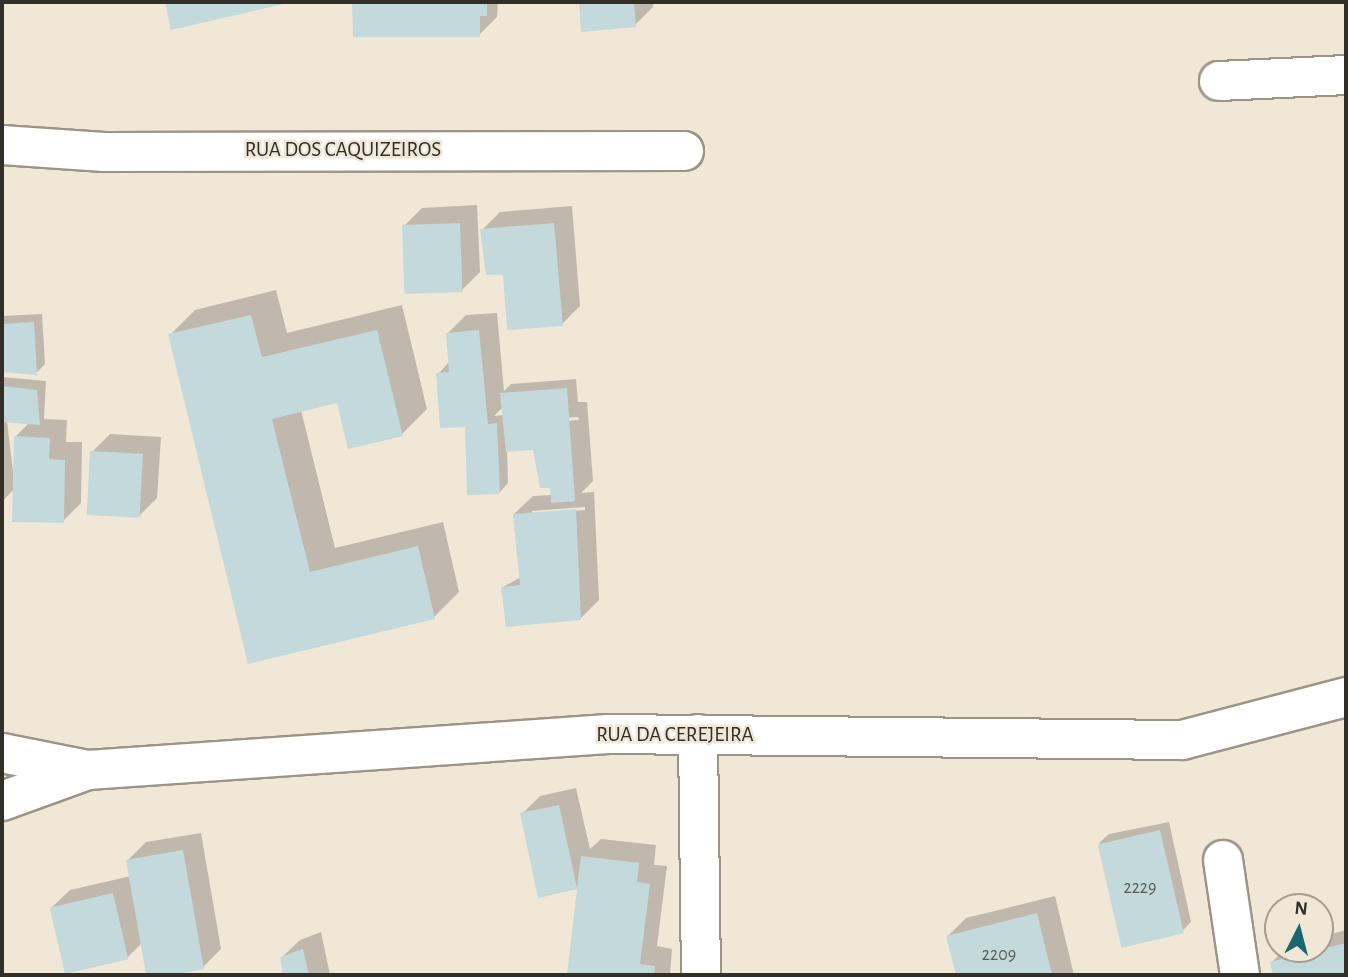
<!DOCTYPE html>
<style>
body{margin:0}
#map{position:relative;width:1348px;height:977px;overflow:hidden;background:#f0e7d7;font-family:"Alegreya Sans",sans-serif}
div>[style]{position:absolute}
.shadow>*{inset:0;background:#0003}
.building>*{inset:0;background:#c4d9db;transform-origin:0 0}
.roads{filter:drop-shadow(2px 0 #9c9486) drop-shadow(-2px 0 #9c9486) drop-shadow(0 2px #9c9486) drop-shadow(0 -2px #9c9486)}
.minor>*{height:38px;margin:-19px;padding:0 19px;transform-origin:19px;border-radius:19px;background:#fff}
span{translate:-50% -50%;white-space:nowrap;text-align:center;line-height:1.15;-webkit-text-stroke:5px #f0e7d7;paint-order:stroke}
.number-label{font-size:18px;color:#565955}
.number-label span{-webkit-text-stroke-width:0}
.street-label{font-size:21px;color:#322e28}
.frame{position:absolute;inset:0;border:4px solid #322e28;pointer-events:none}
.north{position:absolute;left:1264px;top:893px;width:70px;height:70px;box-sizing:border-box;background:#f0e7d7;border:2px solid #a49d91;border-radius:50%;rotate:6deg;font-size:19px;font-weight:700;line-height:28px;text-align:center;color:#322e28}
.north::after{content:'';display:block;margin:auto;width:24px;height:32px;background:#1a676e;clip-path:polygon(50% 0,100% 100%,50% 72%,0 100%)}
</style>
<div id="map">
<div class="shadow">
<i style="clip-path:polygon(166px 2px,285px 2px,173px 28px)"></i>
<i style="clip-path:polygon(354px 2px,498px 2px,497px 17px,479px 35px,355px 35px)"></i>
<i style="clip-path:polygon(580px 2px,653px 2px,653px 7px,635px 25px,583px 30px)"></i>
<i style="clip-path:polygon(477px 205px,480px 272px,462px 290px,404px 226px,422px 208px)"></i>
<i style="clip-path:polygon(572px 206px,580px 306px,562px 324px,504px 273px,482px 230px,500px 212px)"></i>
<i style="clip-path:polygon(276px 290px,287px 333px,402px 305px,427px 409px,402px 434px,338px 401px,301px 410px,335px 548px,443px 522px,459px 592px,434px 617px,249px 662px,170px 335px,195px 310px)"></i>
<i style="clip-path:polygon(evenodd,497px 313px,504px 391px,511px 384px,576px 379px,578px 402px,587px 402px,593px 481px,581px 493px,594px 492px,599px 600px,580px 619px,503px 587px,521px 577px,514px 514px,533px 496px,552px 495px,551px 486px,534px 448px,507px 450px,508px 483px,499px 493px,438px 374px,450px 361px,448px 333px,466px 315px,497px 313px,503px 407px,504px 415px,494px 416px,503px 407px,497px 313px,578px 417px,579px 420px,523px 424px,523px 420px,578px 417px,497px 313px,585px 507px,585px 510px,532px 514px,532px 511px,585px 507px)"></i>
<i style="clip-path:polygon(42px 314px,45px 364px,36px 373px,2px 370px,2px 316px)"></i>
<i style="clip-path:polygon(evenodd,2px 377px,46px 381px,44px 419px,67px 420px,66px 442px,82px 442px,81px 503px,63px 521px,14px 489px,2px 502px,2px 377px,7px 421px,29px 423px,16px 436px,15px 488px,7px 421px)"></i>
<i style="clip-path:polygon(110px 434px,161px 437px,157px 498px,139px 516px,92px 452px)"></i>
<i style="clip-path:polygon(576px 788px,590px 849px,601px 839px,656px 845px,654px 865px,667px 866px,657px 946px,672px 949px,670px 975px,569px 975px,579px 887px,540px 896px,522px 814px,540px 796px)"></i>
<i style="clip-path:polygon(1169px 822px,1191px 922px,1182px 931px,1099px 843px,1109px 834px)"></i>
<i style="clip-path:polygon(201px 833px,221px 949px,203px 967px,148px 975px,142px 943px,127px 958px,51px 908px,70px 890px,131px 876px,128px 860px,146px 842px)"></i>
<i style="clip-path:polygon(1055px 896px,1074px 975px,957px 975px,948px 936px,966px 918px)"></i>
<i style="clip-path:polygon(1346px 930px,1346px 975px,1275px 975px,1272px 962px,1285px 949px,1320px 949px,1320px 937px)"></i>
<i style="clip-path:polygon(321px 932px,330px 975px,272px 975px,284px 973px,281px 958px,300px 940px)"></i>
</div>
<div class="building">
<i style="clip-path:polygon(165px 2px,288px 2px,288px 3px,171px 30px)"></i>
<i style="clip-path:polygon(352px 2px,487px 2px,487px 16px,480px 16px,480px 37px,353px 37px)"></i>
<i style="clip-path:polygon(579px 2px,634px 2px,636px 27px,581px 32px)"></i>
<i style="left:460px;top:223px;width:69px;height:58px;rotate:88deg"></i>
<i style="clip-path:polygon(554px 223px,563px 326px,507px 330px,503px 275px,486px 275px,480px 229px)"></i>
<i style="clip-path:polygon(251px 315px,262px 357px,377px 330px,403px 436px,348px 449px,337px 403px,272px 419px,310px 572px,418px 546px,435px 619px,248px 664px,168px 334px)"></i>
<i style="clip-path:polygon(34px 322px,37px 375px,2px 372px,2px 324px)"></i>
<i style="clip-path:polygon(479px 330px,488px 424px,497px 423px,500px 494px,467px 495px,465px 427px,440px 428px,436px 373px,449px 372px,446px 333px)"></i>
<i style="clip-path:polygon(2px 386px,37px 390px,40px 425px,2px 422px)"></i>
<i style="clip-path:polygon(567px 388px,575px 501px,551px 503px,550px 488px,540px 488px,533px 450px,506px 452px,500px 393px)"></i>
<i style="clip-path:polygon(14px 436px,50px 438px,49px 459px,65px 460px,64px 523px,12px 522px)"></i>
<i style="left:90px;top:451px;width:53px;height:64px;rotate:3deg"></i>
<i style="clip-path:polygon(576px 509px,581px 620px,506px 627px,501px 587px,520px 585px,513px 514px)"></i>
<i style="clip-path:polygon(559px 805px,577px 888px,581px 856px,639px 863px,637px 882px,650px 884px,640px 964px,655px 966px,654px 975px,567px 975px,577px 889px,538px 898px,520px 813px)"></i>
<i style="left:1160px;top:830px;width:106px;height:64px;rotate:77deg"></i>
<i style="left:183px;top:850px;width:121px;height:58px;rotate:80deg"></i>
<i style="left:113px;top:893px;width:68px;height:65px;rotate:77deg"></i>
<i style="clip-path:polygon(1037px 913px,1052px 975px,956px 975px,946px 936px)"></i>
<i style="clip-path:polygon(1346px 943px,1346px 975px,1273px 975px,1270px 962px)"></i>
<i style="clip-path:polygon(303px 949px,309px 975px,283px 975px,280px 957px)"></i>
</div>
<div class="roads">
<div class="minor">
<i style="left:1219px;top:81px;width:127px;rotate:-2.7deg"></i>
<i style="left:2px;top:145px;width:102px;rotate:3.9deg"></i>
<i style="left:104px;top:152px;width:580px;rotate:-0.1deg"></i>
<i style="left:698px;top:734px;width:241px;rotate:89.3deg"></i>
<i style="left:2px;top:753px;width:88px;rotate:11.2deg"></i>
<i style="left:88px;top:770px;width:521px;rotate:-3.96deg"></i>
<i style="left:608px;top:734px;width:574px;rotate:0.6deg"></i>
<i style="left:1182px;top:740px;width:170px;rotate:-14.7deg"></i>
<i style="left:2px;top:801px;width:91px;rotate:-19.8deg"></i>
<i style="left:1223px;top:860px;width:116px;rotate:81.6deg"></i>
</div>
</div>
<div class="number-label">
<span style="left:1140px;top:888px">2229</span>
<span style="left:999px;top:955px">2209</span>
</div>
<div class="street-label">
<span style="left:343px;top:150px">RUA DOS CAQUIZEIROS</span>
<span style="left:675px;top:735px">RUA DA CEREJEIRA</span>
</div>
<div class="frame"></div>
<div class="north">N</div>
</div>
